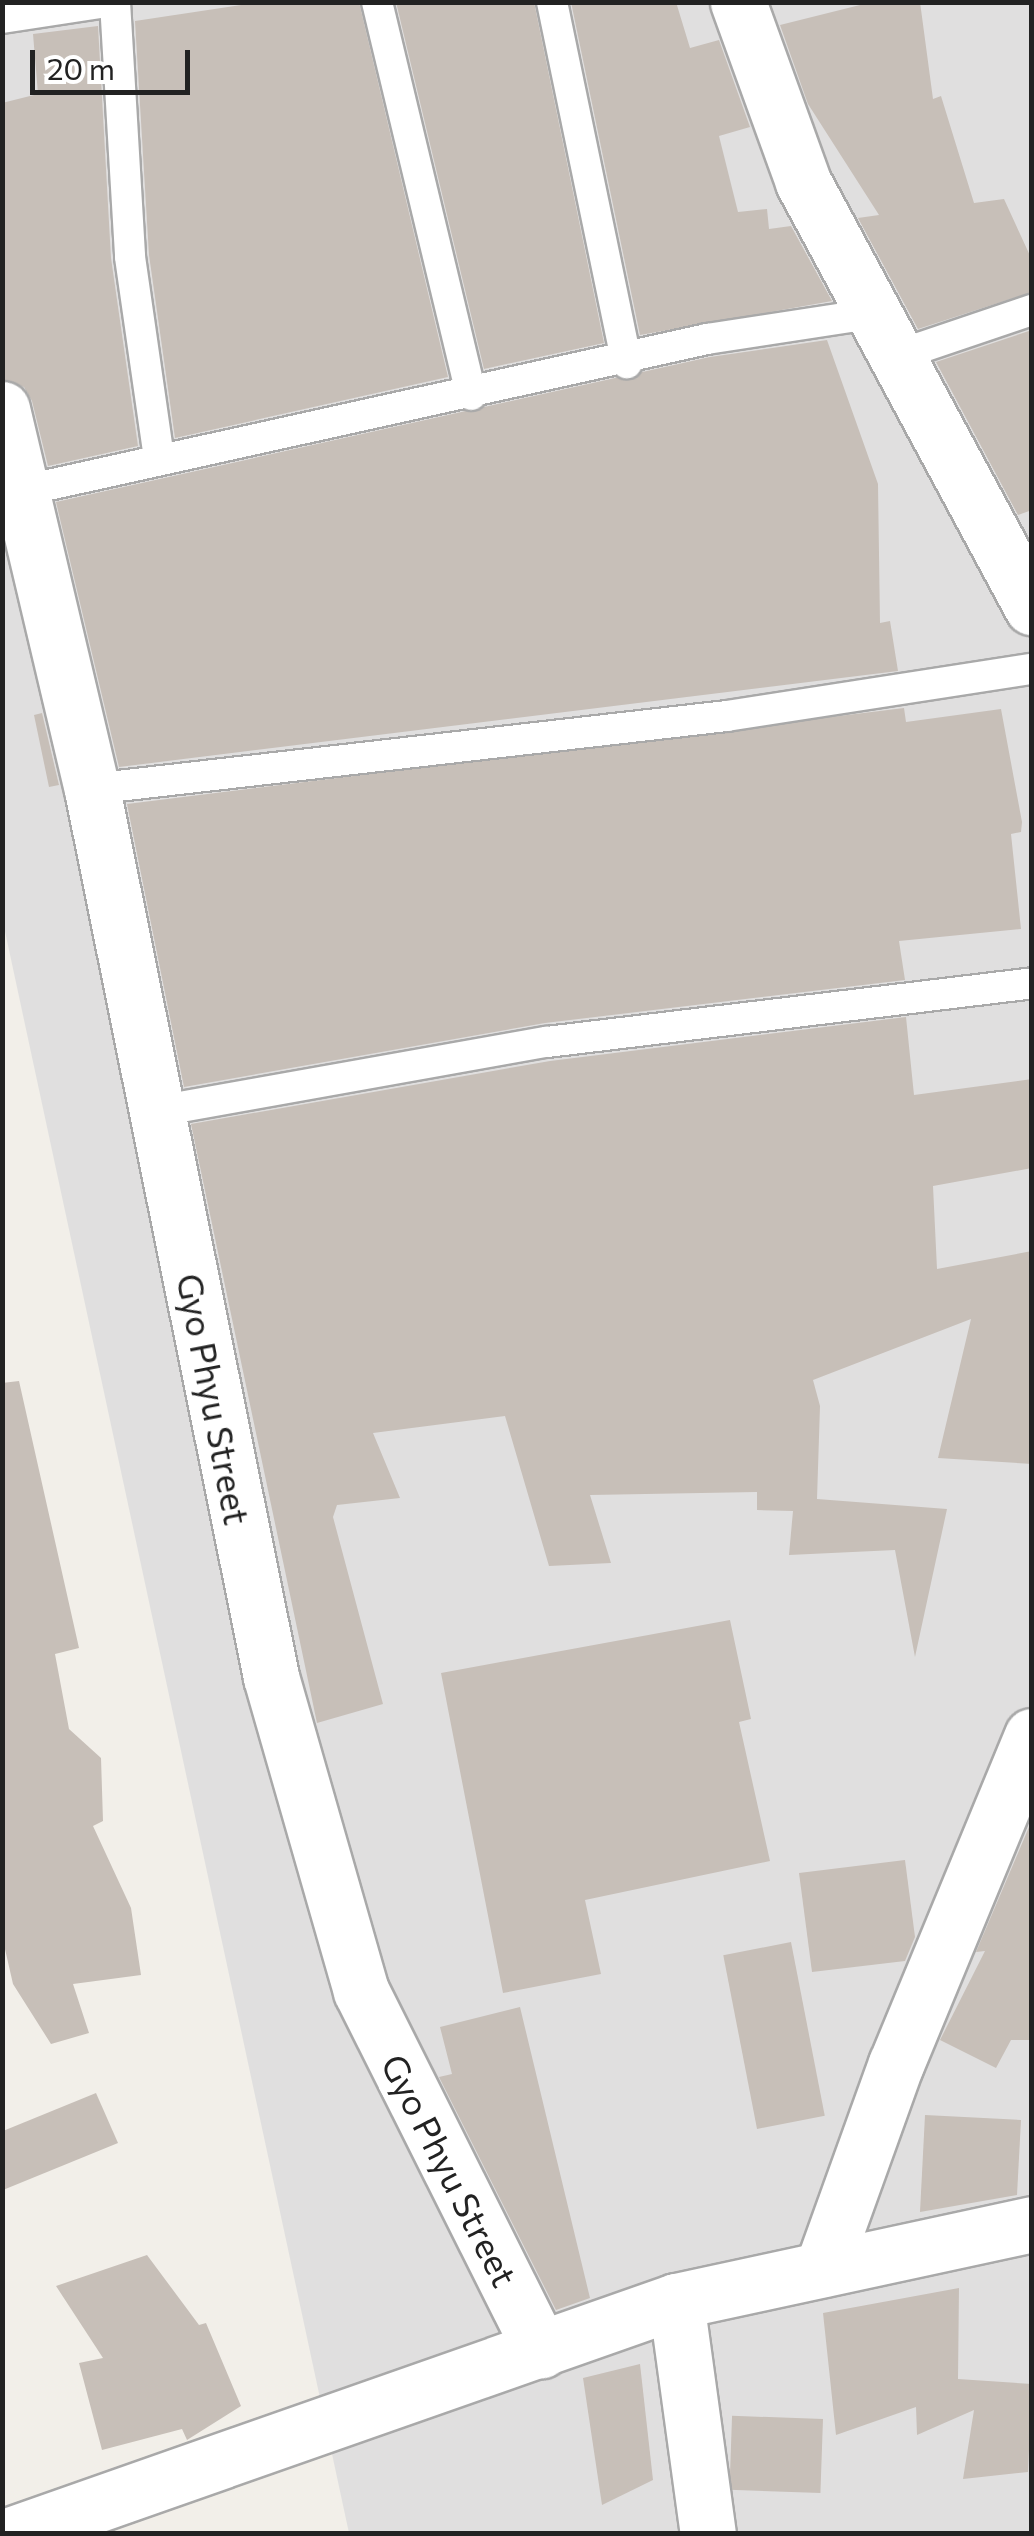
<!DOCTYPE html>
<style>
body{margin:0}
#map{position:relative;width:1034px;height:2536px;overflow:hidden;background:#f2efe9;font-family:Commissioner,sans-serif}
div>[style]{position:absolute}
.residential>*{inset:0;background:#e0dfdf}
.building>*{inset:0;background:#c7bfb8;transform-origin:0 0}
.roads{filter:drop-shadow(2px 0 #a9a9a9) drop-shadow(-2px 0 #a9a9a9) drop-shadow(0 2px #a9a9a9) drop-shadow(0 -2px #a9a9a9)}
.lane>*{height:30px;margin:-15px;padding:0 15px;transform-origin:15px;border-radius:15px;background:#fff}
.street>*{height:55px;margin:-27.5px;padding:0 27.5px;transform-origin:27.5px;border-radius:27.5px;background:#fff}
span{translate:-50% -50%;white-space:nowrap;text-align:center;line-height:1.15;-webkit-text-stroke:10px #fff;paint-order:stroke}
.street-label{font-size:35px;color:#222}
.frame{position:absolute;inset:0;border:5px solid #222;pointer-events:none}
.scale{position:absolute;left:30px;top:50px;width:160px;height:45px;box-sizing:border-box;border:5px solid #222;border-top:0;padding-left:12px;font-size:30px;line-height:35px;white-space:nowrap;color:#222;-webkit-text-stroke:8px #fff;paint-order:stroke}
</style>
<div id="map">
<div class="residential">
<i style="clip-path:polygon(2px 3px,1031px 3px,1031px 2533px,349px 2533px,3px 922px)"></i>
</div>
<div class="building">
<i style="clip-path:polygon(261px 2px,359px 2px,448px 377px,175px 438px,149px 255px,135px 21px)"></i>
<i style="clip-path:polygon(396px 2px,534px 2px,604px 343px,484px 369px)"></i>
<i style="clip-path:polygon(571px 2px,676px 2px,690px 48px,719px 40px,750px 127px,719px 136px,738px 212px,767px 209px,769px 229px,791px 226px,832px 301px,640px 335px)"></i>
<i style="clip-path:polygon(872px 2px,920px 2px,933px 99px,941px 96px,974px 203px,1004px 199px,1032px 260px,1032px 292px,918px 329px,858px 218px,879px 215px,808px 104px,780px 25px)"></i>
<i style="clip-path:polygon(98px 26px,111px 258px,138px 446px,48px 466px,32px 401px,24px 387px,2px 379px,2px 103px,38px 94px,33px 34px)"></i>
<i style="clip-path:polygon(1032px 330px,1032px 510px,1018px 515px,936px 362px)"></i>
<i style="clip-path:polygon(827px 340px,878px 484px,880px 623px,890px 621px,898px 671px,119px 767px,56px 502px,710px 357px)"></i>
<i style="clip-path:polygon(904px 708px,906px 722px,1001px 709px,1022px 822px,1021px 832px,1011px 834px,1021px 929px,899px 941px,905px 980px,545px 1023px,184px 1087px,127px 804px)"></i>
<i style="clip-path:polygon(42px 713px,59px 785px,49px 787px,34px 715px)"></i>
<i style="clip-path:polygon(906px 1017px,914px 1095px,1032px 1079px,1032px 1168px,933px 1186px,937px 1269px,1032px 1251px,1032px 1464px,938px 1458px,971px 1319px,813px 1380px,820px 1406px,817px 1499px,947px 1509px,915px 1657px,895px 1550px,789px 1555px,793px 1511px,757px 1510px,757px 1492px,590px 1495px,611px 1563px,549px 1566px,505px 1416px,373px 1433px,400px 1498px,337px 1505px,333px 1517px,383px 1704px,317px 1723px,191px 1124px,550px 1061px)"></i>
<i style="clip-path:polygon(19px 1381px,79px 1648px,55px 1654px,69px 1729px,101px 1758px,103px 1821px,93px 1826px,131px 1908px,141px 1975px,73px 1984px,89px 2033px,51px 2044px,13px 1984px,2px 1936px,2px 1383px)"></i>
<i style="clip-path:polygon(730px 1620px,751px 1719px,739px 1722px,770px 1861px,585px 1900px,601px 1974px,503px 1993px,441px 1673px)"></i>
<i style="clip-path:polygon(1032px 1820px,1032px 2040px,1011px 2040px,996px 2068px,940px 2040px,985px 1951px,976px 1952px)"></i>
<i style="clip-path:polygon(905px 1860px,915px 1937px,905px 1961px,812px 1972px,799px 1873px)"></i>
<i style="left:791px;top:1942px;width:177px;height:69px;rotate:79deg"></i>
<i style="clip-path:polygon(520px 2007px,590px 2298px,556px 2310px,439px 2077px,452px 2074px,440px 2027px)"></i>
<i style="clip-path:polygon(96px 2093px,118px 2143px,3px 2190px,3px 2131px)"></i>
<i style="clip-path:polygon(925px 2115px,1021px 2120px,1017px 2195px,920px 2212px)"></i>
<i style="clip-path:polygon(147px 2255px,199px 2325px,206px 2323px,241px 2406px,187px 2440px,182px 2429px,102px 2450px,79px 2363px,103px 2358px,56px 2286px)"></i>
<i style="clip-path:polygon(959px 2288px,958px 2379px,1032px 2384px,1028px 2472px,963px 2479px,974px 2410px,917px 2435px,916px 2407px,836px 2435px,823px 2313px)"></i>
<i style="clip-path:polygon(640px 2364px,653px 2480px,602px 2505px,583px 2378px)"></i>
<i style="left:823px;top:2419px;width:74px;height:91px;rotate:92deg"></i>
</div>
<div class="roads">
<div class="lane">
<i style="left:115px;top:2px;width:255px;rotate:86.6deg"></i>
<i style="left:130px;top:257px;width:204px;rotate:81.8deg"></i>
<i style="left:377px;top:2px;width:404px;rotate:76.5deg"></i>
<i style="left:552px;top:2px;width:369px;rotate:78.3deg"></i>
<i style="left:2px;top:18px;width:106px;rotate:-8.7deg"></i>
<i style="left:893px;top:357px;width:147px;rotate:-18.7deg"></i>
<i style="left:26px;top:490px;width:698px;rotate:-12.5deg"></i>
<i style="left:707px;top:339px;width:165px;rotate:-8.7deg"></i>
<i style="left:92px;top:789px;width:639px;rotate:-6.56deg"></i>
<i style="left:727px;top:716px;width:309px;rotate:-8.8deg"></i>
<i style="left:158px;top:1111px;width:395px;rotate:-10.1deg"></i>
<i style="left:547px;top:1042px;width:489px;rotate:-6.9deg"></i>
</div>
<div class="street">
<i style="left:738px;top:2px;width:191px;rotate:70.1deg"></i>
<i style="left:803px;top:182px;width:483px;rotate:61.7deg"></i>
<i style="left:2px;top:409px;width:391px;rotate:76.7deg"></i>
<i style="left:92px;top:789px;width:906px;rotate:78.6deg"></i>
<i style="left:271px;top:1677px;width:327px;rotate:74deg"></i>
<i style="left:361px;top:1991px;width:402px;rotate:63.4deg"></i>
<i style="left:822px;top:2269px;width:218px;rotate:-70.2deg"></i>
<i style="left:896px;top:2064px;width:355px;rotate:-67.5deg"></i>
<i style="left:676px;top:2301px;width:235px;rotate:82.2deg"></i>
<i style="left:13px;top:2534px;width:703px;rotate:-19.36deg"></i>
<i style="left:676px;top:2301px;width:364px;rotate:-12.2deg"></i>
</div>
</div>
<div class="street-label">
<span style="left:214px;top:1399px;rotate:79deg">Gyo Phyu Street</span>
<span style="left:450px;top:2170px;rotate:63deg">Gyo Phyu Street</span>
</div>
<div class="frame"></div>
<div class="scale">20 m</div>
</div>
